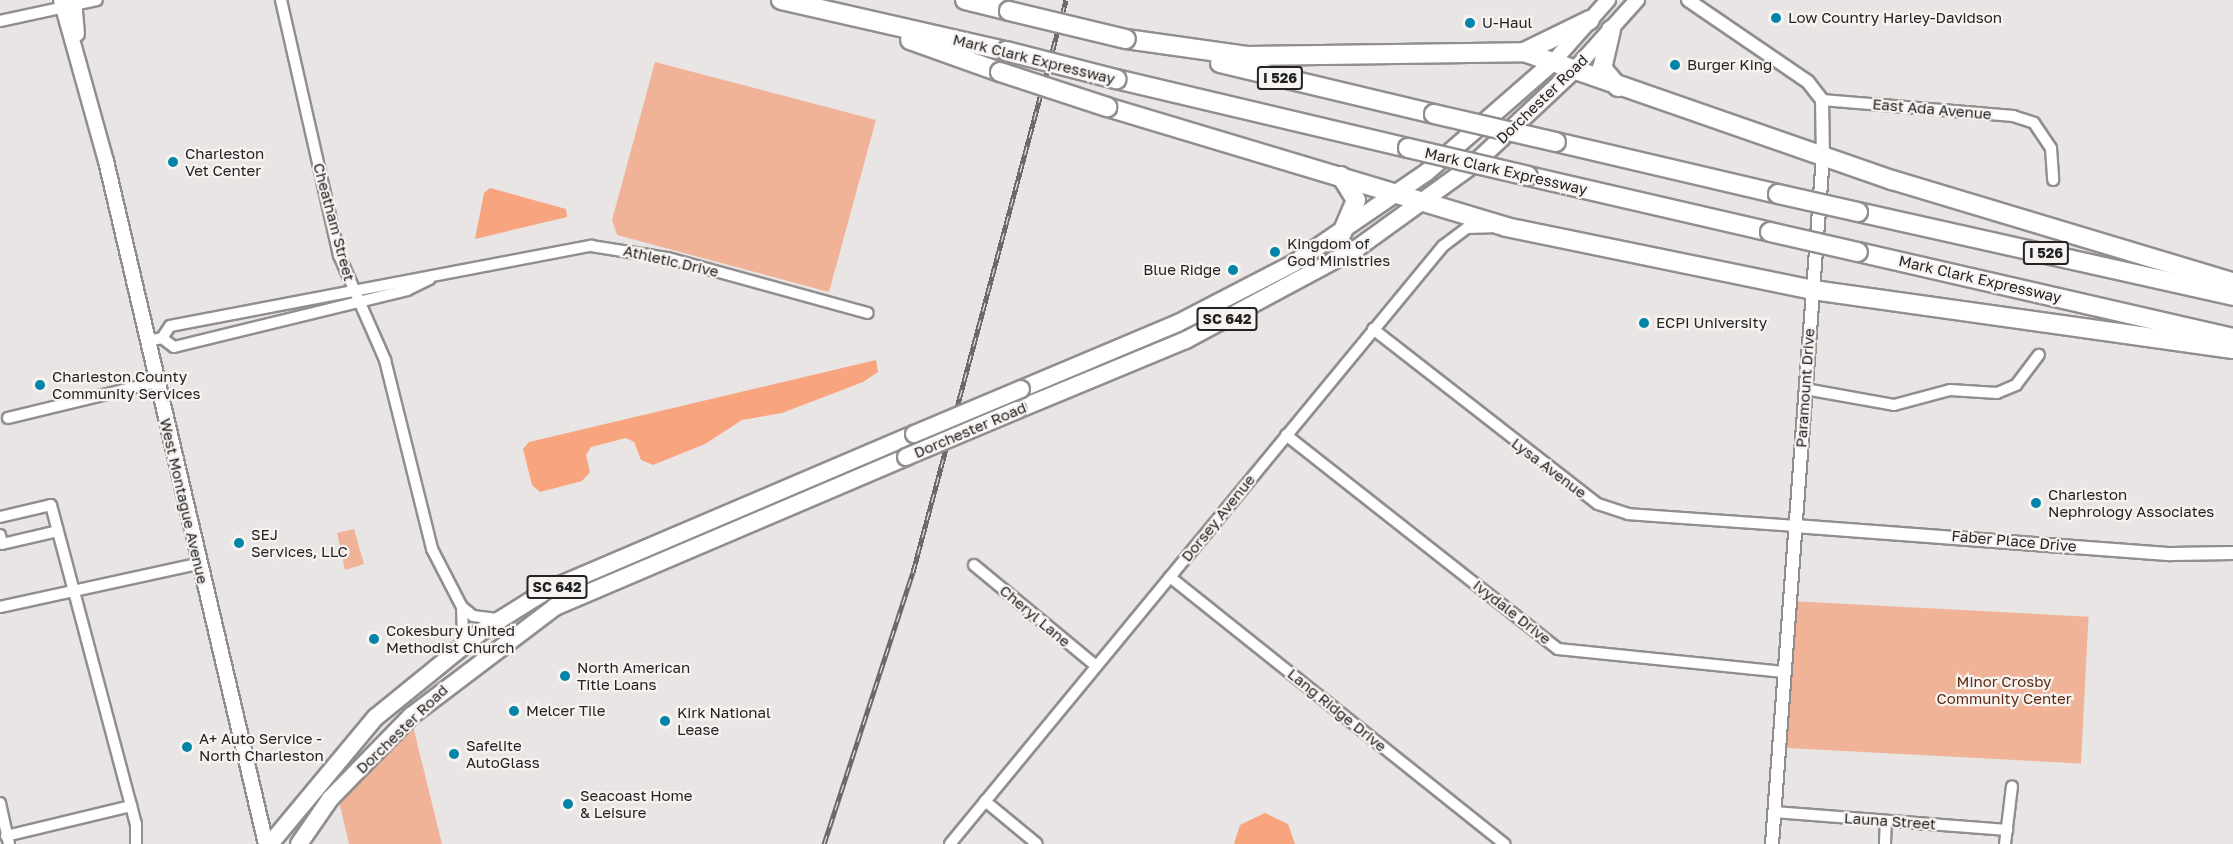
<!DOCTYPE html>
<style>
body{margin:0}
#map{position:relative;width:2233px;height:844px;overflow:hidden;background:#e9e5e4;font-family:"Golos Text",sans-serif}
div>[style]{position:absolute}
.green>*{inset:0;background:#f1b398;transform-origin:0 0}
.water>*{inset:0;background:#f8a47e}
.roads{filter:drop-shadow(2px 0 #918e8d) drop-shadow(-2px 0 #918e8d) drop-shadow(0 2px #918e8d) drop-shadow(0 -2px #918e8d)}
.minor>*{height:10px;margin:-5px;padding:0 5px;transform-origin:5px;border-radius:5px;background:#fff}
.tertiary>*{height:12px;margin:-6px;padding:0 6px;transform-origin:6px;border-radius:6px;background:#fff}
.secondary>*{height:14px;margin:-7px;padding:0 7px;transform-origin:7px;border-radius:7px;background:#fff}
.primary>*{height:16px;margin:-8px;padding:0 8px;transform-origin:8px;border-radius:8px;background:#fff}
.motorway>*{height:18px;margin:-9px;padding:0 9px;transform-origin:9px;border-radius:9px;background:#fff}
.rail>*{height:5px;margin-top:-2.5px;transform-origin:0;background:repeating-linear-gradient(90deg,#f6f3f1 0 9px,#6c6a69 0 18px);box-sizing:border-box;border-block:2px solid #6c6a69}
.bridges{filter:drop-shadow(2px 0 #918e8d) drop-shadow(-2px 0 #918e8d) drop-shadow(0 2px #918e8d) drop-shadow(0 -2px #918e8d)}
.primary-bridge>*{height:16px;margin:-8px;padding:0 8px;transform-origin:8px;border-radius:8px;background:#fff}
.motorway-bridge>*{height:18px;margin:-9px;padding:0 9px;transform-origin:9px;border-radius:9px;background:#fff}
.dots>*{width:16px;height:16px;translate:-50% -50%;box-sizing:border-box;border:3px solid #f6f3f1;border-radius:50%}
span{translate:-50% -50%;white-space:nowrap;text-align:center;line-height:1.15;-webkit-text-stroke:4.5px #f6f3f1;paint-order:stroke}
.shield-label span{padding:2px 4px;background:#f6f3f1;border:2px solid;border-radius:4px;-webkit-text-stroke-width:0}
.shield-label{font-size:14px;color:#242323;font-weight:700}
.poi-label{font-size:15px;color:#242323}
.left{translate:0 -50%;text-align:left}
.right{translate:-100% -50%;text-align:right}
.street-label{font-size:15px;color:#242323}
.park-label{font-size:15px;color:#602c11}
</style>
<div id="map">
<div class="green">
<i style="clip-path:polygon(655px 62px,876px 120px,829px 292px,617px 235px,612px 220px)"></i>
<i style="clip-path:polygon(354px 529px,364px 564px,345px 570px,337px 533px)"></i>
<i style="left:1790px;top:601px;width:299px;height:147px;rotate:3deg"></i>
<i style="clip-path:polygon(412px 722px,442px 844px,349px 844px,338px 797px)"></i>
</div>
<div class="water">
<i style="clip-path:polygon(490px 188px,566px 209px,567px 217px,475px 239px,484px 193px)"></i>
<i style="clip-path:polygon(876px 360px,878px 372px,863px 382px,782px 413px,742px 420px,705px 444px,653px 465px,641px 460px,634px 442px,626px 438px,591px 447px,586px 455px,590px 472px,582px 481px,540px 492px,532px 485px,523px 449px,529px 442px)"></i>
<i style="clip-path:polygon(1265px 813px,1288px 824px,1295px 844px,1234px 844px,1240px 825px)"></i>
</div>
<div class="roads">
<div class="minor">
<i style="left:281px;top:0;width:262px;rotate:77.2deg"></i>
<i style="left:339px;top:255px;width:115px;rotate:66.3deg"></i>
<i style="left:385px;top:360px;width:195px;rotate:76deg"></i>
<i style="left:432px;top:549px;width:65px;rotate:62.7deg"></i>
<i style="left:462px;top:607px;width:14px;rotate:39deg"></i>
<i style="left:473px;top:616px;width:26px;rotate:7deg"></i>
<i style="left:0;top:21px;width:99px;rotate:-12.2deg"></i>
<i style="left:1822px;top:100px;width:192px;rotate:4.8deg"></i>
<i style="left:2013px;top:116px;width:22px;rotate:18deg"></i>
<i style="left:2034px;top:123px;width:30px;rotate:56deg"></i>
<i style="left:2051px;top:148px;width:32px;rotate:86deg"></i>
<i style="left:1373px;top:329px;width:285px;rotate:37.9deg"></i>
<i style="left:1598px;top:504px;width:32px;rotate:18deg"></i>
<i style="left:1628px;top:514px;width:167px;rotate:4.1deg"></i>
<i style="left:162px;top:338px;width:15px;rotate:37deg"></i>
<i style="left:174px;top:347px;width:240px;rotate:-13.7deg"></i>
<i style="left:407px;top:290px;width:25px;rotate:-26deg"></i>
<i style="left:148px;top:341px;width:14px;rotate:-12deg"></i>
<i style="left:162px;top:338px;width:14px;rotate:-56deg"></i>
<i style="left:170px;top:326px;width:429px;rotate:-10.8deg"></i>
<i style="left:591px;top:246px;width:78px;rotate:8.9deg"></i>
<i style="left:668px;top:258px;width:207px;rotate:15.4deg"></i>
<i style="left:1805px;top:389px;width:90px;rotate:10.2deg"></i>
<i style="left:1894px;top:405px;width:58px;rotate:-15deg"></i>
<i style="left:1950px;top:390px;width:47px;rotate:3.7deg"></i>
<i style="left:1997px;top:393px;width:21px;rotate:-23deg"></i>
<i style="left:2016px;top:385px;width:38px;rotate:-53deg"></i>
<i style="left:8px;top:418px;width:153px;rotate:-13.6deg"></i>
<i style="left:1286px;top:435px;width:346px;rotate:38.2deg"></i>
<i style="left:1558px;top:649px;width:227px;rotate:5.8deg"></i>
<i style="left:0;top:517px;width:52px;rotate:-13.2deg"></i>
<i style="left:51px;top:505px;width:330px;rotate:75.1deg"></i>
<i style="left:136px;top:824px;width:20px;rotate:90deg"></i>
<i style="left:0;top:535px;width:9px;rotate:77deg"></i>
<i style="left:2px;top:544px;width:57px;rotate:-13.1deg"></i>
<i style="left:974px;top:565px;width:158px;rotate:39.6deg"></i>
<i style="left:1170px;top:577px;width:428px;rotate:38.6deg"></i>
<i style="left:0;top:607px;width:203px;rotate:-12.3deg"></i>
<i style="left:462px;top:607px;width:38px;rotate:88deg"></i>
<i style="left:985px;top:801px;width:67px;rotate:39.6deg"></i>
<i style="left:0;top:803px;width:42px;rotate:77.6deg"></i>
<i style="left:1774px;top:812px;width:234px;rotate:4.4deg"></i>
<i style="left:6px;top:836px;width:129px;rotate:-13.5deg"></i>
<i style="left:950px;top:844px;width:775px;rotate:-50.5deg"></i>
<i style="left:1443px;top:246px;width:30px;rotate:-37deg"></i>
<i style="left:1467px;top:228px;width:24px;rotate:-2deg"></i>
<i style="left:1885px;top:844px;width:23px;rotate:-88deg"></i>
<i style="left:2005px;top:844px;width:58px;rotate:-83.1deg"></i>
</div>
<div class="tertiary">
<i style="left:1688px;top:0;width:145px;rotate:34.3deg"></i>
<i style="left:1808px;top:82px;width:23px;rotate:52deg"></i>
<i style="left:1822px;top:100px;width:56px;rotate:89deg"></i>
<i style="left:1823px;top:156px;width:690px;rotate:94.24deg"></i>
<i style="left:1795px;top:526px;width:377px;rotate:4.3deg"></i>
<i style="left:2171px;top:554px;width:62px;rotate:-0.9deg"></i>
</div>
<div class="secondary">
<i style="left:61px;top:0;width:167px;rotate:74.4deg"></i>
<i style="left:106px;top:161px;width:701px;rotate:76.82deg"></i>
<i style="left:74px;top:0;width:34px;rotate:85deg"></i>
<i style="left:1553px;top:62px;width:83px;rotate:-48.4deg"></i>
<i style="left:1573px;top:71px;width:96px;rotate:-48deg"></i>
</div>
<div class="primary">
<i style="left:1021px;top:389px;width:170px;rotate:-22.8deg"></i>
<i style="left:1178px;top:323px;width:131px;rotate:-27.3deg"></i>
<i style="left:1294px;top:263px;width:161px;rotate:-34.4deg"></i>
<i style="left:1427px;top:172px;width:167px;rotate:-41.1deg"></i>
<i style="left:1017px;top:410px;width:183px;rotate:-22.5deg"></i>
<i style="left:1186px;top:340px;width:193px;rotate:-28.2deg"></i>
<i style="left:1356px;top:249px;width:145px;rotate:-35.8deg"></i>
<i style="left:1474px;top:164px;width:136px;rotate:-43.2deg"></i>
<i style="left:270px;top:844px;width:165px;rotate:-50.2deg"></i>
<i style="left:376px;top:717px;width:136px;rotate:-39.1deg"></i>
<i style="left:482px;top:631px;width:75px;rotate:-32deg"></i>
<i style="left:546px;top:591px;width:400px;rotate:-23.1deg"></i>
<i style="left:299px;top:844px;width:55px;rotate:-55.4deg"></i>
<i style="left:330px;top:799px;width:116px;rotate:-45.7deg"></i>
<i style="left:411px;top:716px;width:181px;rotate:-37.1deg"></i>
<i style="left:555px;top:607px;width:382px;rotate:-23.1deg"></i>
</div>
<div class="motorway">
<i style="left:781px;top:0;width:231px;rotate:12.8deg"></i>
<i style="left:965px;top:0;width:45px;rotate:14deg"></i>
<i style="left:1611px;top:30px;width:39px;rotate:103deg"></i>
<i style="left:1602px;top:68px;width:25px;rotate:50deg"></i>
<i style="left:1126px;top:39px;width:122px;rotate:8deg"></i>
<i style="left:1247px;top:56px;width:277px;rotate:-0.8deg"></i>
<i style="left:1524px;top:52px;width:390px;rotate:19.2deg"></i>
<i style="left:1892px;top:180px;width:356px;rotate:16.7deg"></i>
<i style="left:910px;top:40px;width:96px;rotate:19.6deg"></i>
<i style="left:1524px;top:52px;width:73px;rotate:-25.9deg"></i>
<i style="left:1220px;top:63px;width:220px;rotate:13.4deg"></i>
<i style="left:1116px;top:79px;width:300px;rotate:13.3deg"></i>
<i style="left:1107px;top:107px;width:417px;rotate:16.7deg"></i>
<i style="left:1506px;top:227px;width:313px;rotate:11.6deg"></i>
<i style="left:1813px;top:290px;width:424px;rotate:8deg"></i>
<i style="left:1556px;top:142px;width:228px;rotate:13.2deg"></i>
<i style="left:1341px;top:176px;width:28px;rotate:58deg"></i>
<i style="left:1356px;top:200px;width:36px;rotate:113deg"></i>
<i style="left:1528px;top:176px;width:248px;rotate:13deg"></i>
<i style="left:1858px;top:212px;width:384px;rotate:12.6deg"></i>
<i style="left:1858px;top:252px;width:385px;rotate:12.9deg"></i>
</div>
</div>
<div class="rail">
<i style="left:824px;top:844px;width:286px;rotate:-71.9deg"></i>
<i style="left:913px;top:572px;width:592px;rotate:-75.02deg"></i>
</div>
<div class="bridges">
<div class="primary-bridge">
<i style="left:914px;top:434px;width:116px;rotate:-22.8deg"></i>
<i style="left:906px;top:457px;width:121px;rotate:-22.9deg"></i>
</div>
<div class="motorway-bridge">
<i style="left:1009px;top:11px;width:120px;rotate:13.5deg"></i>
<i style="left:1006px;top:51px;width:114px;rotate:14.3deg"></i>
<i style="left:1000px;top:72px;width:113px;rotate:18.1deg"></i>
<i style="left:1434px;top:114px;width:125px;rotate:12.9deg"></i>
<i style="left:1408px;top:148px;width:123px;rotate:13.1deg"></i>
<i style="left:1778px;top:194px;width:82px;rotate:12.7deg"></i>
<i style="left:1770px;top:232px;width:90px;rotate:12.8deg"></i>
</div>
</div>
<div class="dots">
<i style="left:1776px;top:18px;background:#0284a7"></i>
<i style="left:1470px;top:23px;background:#0284a7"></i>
<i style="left:1675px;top:65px;background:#0284a7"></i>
<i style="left:173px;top:162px;background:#0284a7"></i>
<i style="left:1275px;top:252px;background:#0284a7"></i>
<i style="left:1233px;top:270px;background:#0284a7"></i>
<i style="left:1644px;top:323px;background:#0284a7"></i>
<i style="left:40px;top:385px;background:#0284a7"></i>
<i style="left:2036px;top:503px;background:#0284a7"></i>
<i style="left:239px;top:543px;background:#0284a7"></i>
<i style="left:374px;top:639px;background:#0284a7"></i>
<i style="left:565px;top:676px;background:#0284a7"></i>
<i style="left:514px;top:711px;background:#0284a7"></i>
<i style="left:665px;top:721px;background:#0284a7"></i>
<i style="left:187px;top:747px;background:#0284a7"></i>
<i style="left:454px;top:754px;background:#0284a7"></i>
<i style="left:568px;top:804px;background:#0284a7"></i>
</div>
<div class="shield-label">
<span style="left:1280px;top:78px">I 526</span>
<span style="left:2046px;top:253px">I 526</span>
<span style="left:1227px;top:319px">SC 642</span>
<span style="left:557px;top:587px">SC 642</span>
</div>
<div class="poi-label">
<span class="left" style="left:1788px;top:18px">Low Country Harley-Davidson</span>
<span class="left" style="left:1482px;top:23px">U-Haul</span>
<span class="left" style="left:1687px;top:65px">Burger King</span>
<span class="left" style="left:185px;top:162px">Charleston<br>Vet Center</span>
<span class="left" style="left:1287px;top:252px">Kingdom of<br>God Ministries</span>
<span class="right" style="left:1221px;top:270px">Blue Ridge</span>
<span class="left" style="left:1656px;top:323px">ECPI University</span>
<span class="left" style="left:52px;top:385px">Charleston County<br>Community Services</span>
<span class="left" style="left:2048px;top:503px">Charleston<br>Nephrology Associates</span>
<span class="left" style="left:251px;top:543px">SEJ<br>Services, LLC</span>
<span class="left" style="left:386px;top:639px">Cokesbury United<br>Methodist Church</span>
<span class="left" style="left:577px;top:676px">North American<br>Title Loans</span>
<span class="left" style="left:526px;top:711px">Melcer Tile</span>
<span class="left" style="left:677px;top:721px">Kirk National<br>Lease</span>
<span class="left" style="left:199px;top:747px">A+ Auto Service -<br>North Charleston</span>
<span class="left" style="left:466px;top:754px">Safelite<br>AutoGlass</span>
<span class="left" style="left:580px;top:804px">Seacoast Home<br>&amp; Leisure</span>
</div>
<div class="street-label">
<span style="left:1034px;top:59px;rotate:14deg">Mark Clark Expressway</span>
<span style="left:1542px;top:99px;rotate:-44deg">Dorchester Road</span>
<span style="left:1932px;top:109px;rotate:5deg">East Ada Avenue</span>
<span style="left:1506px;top:171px;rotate:13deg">Mark Clark Expressway</span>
<span style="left:334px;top:222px;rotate:75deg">Cheatham Street</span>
<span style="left:671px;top:261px;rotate:13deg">Athletic Drive</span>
<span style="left:1980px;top:279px;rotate:13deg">Mark Clark Expressway</span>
<span style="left:1805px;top:388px;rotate:-86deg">Paramount Drive</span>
<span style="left:970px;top:430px;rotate:-23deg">Dorchester Road</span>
<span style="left:1549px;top:468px;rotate:37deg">Lysa Avenue</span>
<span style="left:184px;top:501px;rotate:77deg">West Montague Avenue</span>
<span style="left:1218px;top:518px;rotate:-51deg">Dorsey Avenue</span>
<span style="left:2014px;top:541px;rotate:5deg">Faber Place Drive</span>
<span style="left:1512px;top:612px;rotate:38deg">Ivydale Drive</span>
<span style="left:1035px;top:616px;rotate:40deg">Cheryl Lane</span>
<span style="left:1337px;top:710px;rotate:39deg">Lang Ridge Drive</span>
<span style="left:402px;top:729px;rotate:-44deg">Dorchester Road</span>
<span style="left:1890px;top:821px;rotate:4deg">Launa Street</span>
</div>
<div class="park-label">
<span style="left:2004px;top:690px">Minor Crosby<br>Community Center</span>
</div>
</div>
